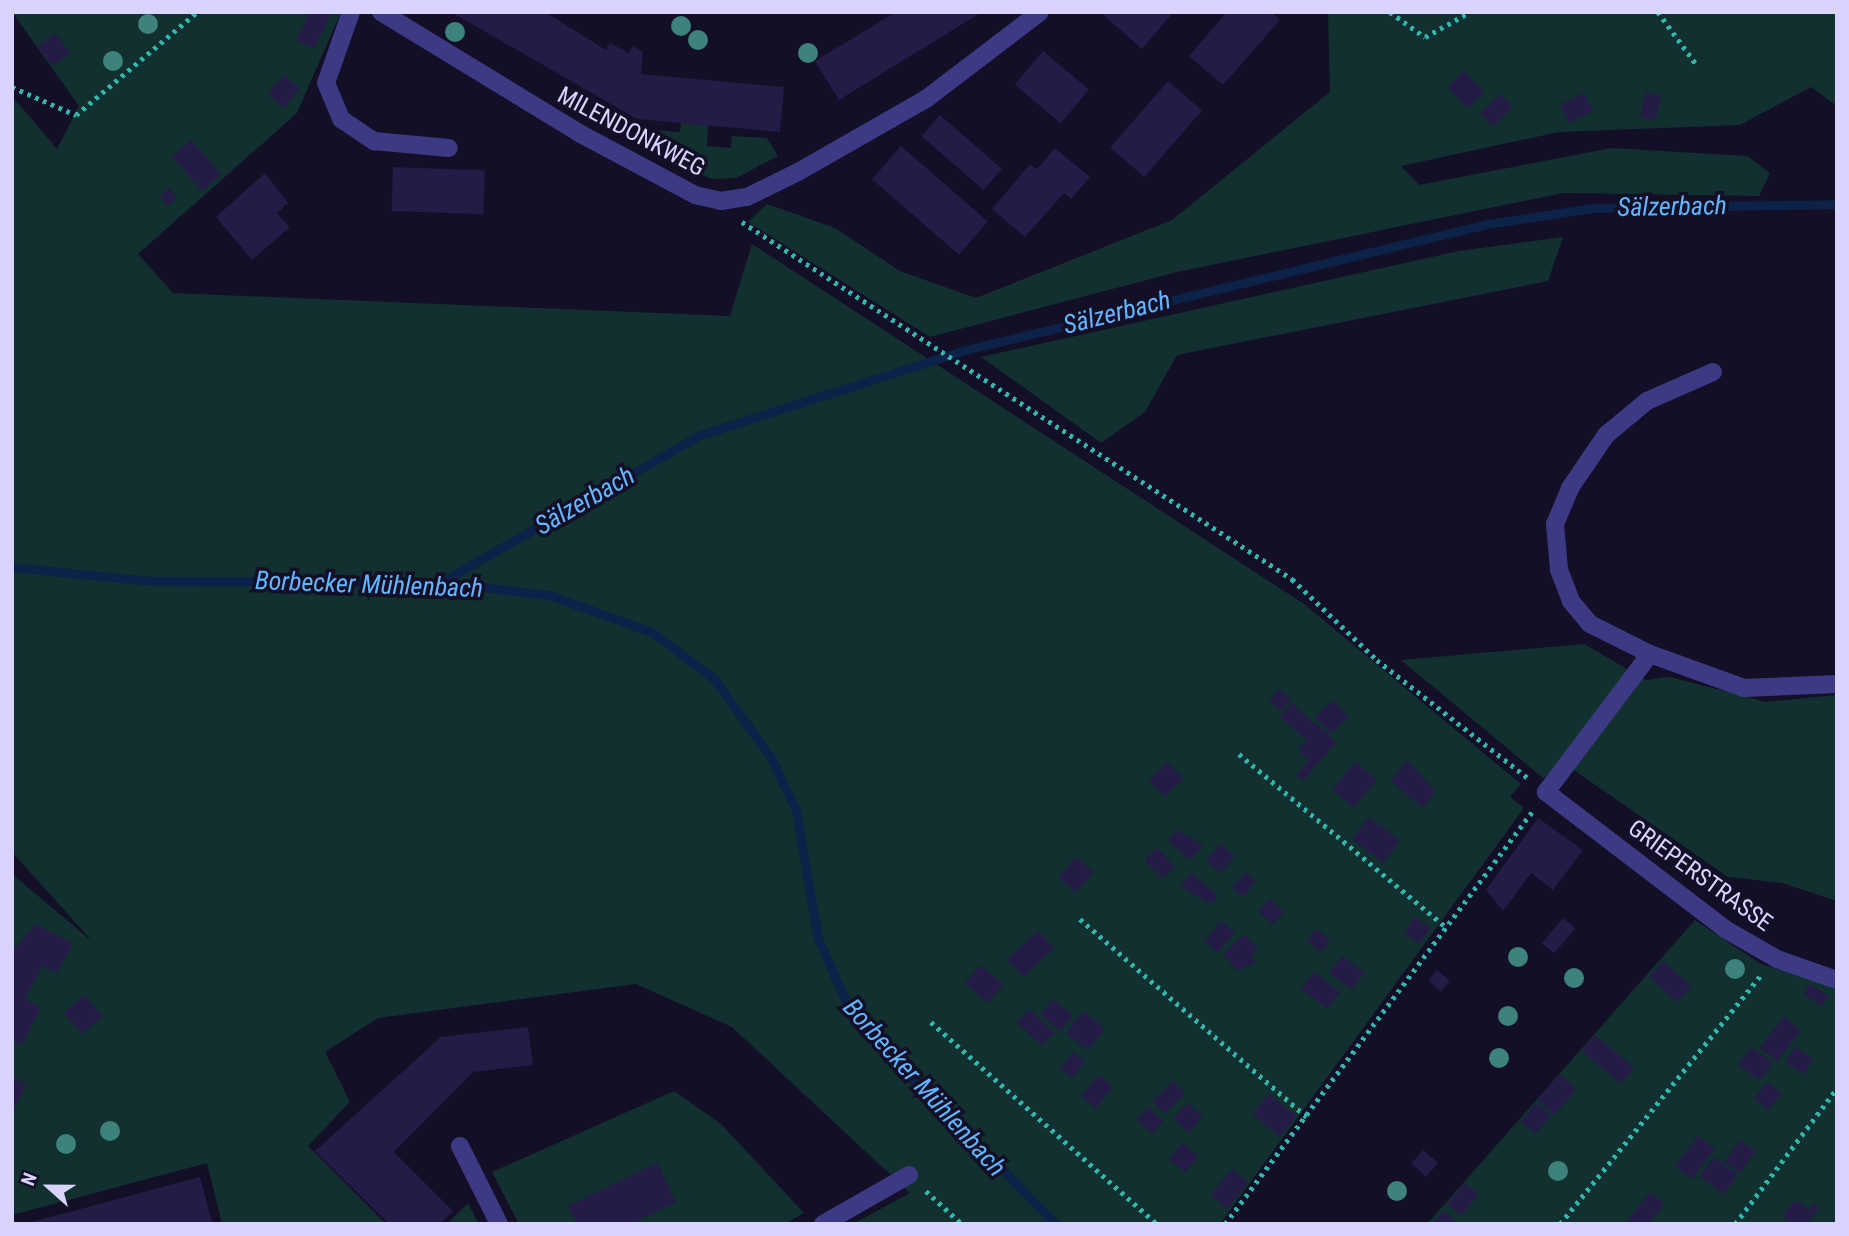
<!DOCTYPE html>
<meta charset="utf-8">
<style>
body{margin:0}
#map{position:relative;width:1849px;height:1236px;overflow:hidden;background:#130f26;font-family:"Roboto Condensed",sans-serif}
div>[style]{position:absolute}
.green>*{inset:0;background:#12302f}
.stream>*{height:9px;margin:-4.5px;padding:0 4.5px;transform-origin:4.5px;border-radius:4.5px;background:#0c2248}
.building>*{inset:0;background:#241b47;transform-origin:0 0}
.path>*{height:4.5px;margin-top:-2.25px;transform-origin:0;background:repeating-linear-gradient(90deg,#2fb8b0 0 3.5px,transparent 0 8.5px)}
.lane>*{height:18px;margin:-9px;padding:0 9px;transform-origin:9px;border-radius:9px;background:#3d3a85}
.street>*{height:18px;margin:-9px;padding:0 9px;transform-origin:9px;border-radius:9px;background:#3d3a85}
.trees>*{width:20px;height:20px;margin:-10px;border-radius:50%;background:#3d827b}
span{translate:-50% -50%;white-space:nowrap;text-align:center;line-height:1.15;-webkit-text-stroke:7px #130f26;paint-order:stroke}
.street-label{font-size:24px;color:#d9d4ff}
.water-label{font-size:26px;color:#62b6ff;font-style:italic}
.frame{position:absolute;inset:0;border:14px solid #d9d4ff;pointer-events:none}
.north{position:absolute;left:14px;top:1152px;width:70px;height:70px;-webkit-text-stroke:5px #130f26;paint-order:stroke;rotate:291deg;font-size:19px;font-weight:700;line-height:28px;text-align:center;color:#d9d4ff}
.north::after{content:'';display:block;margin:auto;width:24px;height:32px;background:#d9d4ff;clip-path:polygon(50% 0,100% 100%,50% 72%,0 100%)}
</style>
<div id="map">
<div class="green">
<i style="clip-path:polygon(12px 12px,341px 12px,297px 113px,138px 254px,173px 293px,730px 316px,752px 244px,1304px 604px,1521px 784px,1510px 797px,1524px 808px,1220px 1224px,853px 1224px,910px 1193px,732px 1027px,636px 984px,378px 1018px,325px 1052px,350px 1102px,308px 1146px,386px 1224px,222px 1224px,207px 1163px,12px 1215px,12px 874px,93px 942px,12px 852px,12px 96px,57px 149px,79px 106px)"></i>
<i style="clip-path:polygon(1328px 12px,1837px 12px,1837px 106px,1811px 87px,1740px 125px,1559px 132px,1401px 166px,1419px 185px,1612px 148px,1747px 156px,1770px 173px,1759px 196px,1563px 193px,1177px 272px,930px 337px,748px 222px,767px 204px,835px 228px,900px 271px,976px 298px,1172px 220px,1330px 92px)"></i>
<i style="clip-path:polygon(681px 123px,708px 125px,707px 146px,731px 148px,732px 136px,767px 138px,778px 156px,736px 178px,711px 179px,627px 137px,641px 129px,680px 132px)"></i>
<i style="clip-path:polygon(1563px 237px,1548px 281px,1177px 355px,1145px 412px,1101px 443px,981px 357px,1459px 251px)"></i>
<i style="clip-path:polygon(1584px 644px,1646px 680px,1670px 677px,1766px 702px,1837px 695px,1837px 901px,1782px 883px,1728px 877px,1565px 764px,1543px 778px,1401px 660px)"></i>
<i style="clip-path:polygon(1695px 920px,1761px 964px,1837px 988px,1837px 1224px,1427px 1224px)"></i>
<i style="clip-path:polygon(674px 1091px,721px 1124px,804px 1213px,785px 1224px,519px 1224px,492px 1172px)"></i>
<i style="clip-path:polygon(468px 1203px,479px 1224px,447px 1224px)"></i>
</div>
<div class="stream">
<i style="left:12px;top:567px;width:142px;rotate:5.7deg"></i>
<i style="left:153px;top:581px;width:288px;rotate:0.2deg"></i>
<i style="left:441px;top:582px;width:109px;rotate:6.9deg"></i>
<i style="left:549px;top:595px;width:109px;rotate:19.8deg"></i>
<i style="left:652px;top:632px;width:78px;rotate:37.2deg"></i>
<i style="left:714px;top:679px;width:95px;rotate:54deg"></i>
<i style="left:770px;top:756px;width:60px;rotate:64.3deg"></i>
<i style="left:796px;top:810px;width:131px;rotate:80.3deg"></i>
<i style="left:818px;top:939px;width:85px;rotate:65.8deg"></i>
<i style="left:853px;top:1017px;width:290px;rotate:45.6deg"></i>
<i style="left:441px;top:582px;width:298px;rotate:-29.6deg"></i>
<i style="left:700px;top:435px;width:274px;rotate:-17.8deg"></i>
<i style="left:961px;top:351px;width:541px;rotate:-13.57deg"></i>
<i style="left:1487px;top:224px;width:107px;rotate:-8.6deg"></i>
<i style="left:1593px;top:208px;width:244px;rotate:-0.9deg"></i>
</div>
<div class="building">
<i style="clip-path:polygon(310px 12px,331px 14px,314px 48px,296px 40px)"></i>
<i style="clip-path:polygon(451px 12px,545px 12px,606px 50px,610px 43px,629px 53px,633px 46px,643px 52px,641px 74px,784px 87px,780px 132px,637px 119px)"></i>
<i style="clip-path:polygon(896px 12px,982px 12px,839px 100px,815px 61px)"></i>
<i style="clip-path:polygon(1100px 12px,1168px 12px,1171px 15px,1142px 49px)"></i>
<i style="clip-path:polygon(1227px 12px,1271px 12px,1280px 20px,1223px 85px,1189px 56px)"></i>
<i style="left:55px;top:33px;width:25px;height:22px;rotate:53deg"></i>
<i style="left:1043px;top:51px;width:60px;height:44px;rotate:40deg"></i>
<i style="left:1464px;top:71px;width:29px;height:23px;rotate:46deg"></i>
<i style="left:284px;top:75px;width:21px;height:25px;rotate:41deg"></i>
<i style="left:1168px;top:81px;width:45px;height:88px;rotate:41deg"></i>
<i style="left:1646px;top:92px;width:16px;height:25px;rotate:14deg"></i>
<i style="left:1584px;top:93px;width:20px;height:27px;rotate:63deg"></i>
<i style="left:1500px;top:94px;width:18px;height:28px;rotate:45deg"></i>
<i style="left:940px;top:115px;width:82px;height:28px;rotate:41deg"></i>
<i style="left:191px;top:140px;width:46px;height:25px;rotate:49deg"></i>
<i style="left:901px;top:146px;width:115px;height:44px;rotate:41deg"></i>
<i style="clip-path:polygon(1055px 148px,1090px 177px,1071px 199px,1064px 193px,1025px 237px,992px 209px,1030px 164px,1037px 169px)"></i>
<i style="left:393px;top:167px;width:92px;height:44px;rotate:2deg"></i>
<i style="clip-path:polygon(265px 173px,288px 203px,277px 213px,290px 227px,252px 260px,216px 217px)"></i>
<i style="left:169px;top:188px;width:13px;height:12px;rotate:51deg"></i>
<i style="left:1279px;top:689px;width:16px;height:15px;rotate:43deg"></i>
<i style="left:1333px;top:700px;width:23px;height:25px;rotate:47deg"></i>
<i style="clip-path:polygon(1291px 703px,1336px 742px,1303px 781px,1296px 775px,1309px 760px,1298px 750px,1307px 740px,1280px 717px)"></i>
<i style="clip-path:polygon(1407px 760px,1435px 791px,1423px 808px,1391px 781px)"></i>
<i style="left:1167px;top:762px;width:23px;height:26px;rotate:45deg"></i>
<i style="left:1355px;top:762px;width:28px;height:36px;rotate:39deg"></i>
<i style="left:1369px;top:817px;width:39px;height:28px;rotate:37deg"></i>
<i style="clip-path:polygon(1538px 818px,1583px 850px,1553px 890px,1531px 873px,1503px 911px,1486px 890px)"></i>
<i style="clip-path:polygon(1177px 830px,1203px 845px,1190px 860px,1168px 841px)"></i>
<i style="left:1220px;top:844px;width:19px;height:22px;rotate:39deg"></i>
<i style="left:1157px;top:848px;width:26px;height:17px;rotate:47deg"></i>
<i style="left:1076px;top:857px;width:23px;height:27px;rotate:41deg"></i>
<i style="left:1245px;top:872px;width:14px;height:20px;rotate:39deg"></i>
<i style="clip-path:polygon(1191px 873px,1218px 896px,1211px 904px,1180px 886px)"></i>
<i style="left:1270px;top:899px;width:19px;height:17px;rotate:43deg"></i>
<i style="left:1415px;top:917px;width:19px;height:19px;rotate:36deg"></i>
<i style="left:1563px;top:918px;width:16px;height:33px;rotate:40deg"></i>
<i style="left:1221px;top:921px;width:18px;height:26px;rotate:41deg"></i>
<i style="clip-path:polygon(35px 924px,73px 943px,57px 973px,42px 966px,25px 999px,41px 1007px,22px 1045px,12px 1040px,12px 952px)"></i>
<i style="left:1316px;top:929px;width:18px;height:15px;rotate:38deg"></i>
<i style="left:1038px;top:931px;width:24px;height:42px;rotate:48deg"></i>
<i style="clip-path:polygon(1244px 935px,1258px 947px,1250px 957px,1256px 962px,1237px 971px,1223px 954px)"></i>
<i style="left:1342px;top:956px;width:28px;height:21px;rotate:38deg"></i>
<i style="left:1663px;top:961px;width:38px;height:21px;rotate:42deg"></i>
<i style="left:981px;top:965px;width:30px;height:24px;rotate:42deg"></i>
<i style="left:1437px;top:970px;width:17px;height:14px;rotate:40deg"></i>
<i style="left:1314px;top:972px;width:33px;height:21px;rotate:38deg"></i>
<i style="left:1810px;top:984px;width:22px;height:12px;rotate:32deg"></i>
<i style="left:84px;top:995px;width:28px;height:27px;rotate:49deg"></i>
<i style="left:1053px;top:999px;width:26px;height:20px;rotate:40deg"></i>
<i style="left:1029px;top:1009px;width:35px;height:18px;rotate:43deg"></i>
<i style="left:1083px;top:1011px;width:28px;height:28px;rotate:38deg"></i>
<i style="left:1784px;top:1017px;width:22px;height:39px;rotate:39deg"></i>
<i style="clip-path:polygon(528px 1027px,533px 1065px,473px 1072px,394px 1152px,453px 1211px,440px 1224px,389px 1224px,315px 1151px,441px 1037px)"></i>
<i style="left:1595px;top:1035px;width:51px;height:21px;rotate:40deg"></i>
<i style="left:1751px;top:1047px;width:27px;height:22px;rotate:36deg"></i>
<i style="left:1795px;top:1047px;width:22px;height:18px;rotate:34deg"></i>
<i style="left:1073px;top:1052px;width:15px;height:21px;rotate:37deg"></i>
<i style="left:1559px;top:1074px;width:23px;height:34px;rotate:40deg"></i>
<i style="left:1098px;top:1075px;width:19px;height:27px;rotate:39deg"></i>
<i style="clip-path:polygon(12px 1077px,26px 1084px,15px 1108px,12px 1107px)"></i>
<i style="left:1173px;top:1081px;width:17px;height:29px;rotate:45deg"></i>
<i style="left:1767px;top:1082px;width:18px;height:21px;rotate:38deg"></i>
<i style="left:1269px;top:1094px;width:35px;height:26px;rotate:39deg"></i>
<i style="left:1187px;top:1103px;width:21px;height:21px;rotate:41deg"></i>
<i style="left:1536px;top:1103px;width:19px;height:24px;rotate:39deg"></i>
<i style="left:1148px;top:1107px;width:21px;height:17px;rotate:43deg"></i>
<i style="left:1698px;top:1136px;width:21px;height:38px;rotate:37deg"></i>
<i style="left:1740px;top:1140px;width:19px;height:27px;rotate:35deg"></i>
<i style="left:1182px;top:1143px;width:21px;height:21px;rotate:39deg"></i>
<i style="left:1423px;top:1150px;width:20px;height:18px;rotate:41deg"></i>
<i style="left:1714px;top:1157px;width:30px;height:24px;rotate:37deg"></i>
<i style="clip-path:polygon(657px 1163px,676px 1202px,630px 1224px,577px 1224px,568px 1206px)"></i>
<i style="left:1232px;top:1169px;width:21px;height:34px;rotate:39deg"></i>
<i style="clip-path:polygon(200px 1177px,212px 1222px,28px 1224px,28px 1223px)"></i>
<i style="left:1465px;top:1183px;width:18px;height:27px;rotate:41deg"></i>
<i style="clip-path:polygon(1650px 1192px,1664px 1204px,1648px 1224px,1625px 1224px)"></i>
<i style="clip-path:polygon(1795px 1200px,1809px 1209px,1814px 1203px,1819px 1207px,1807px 1224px,1789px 1224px,1783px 1215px)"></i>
<i style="clip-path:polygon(1444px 1211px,1459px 1224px,1432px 1224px)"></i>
</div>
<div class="path">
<i style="left:1390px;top:12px;width:43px;rotate:35.5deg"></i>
<i style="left:1425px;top:37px;width:51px;rotate:-29.1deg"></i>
<i style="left:1658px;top:12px;width:64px;rotate:53.8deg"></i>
<i style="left:12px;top:87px;width:70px;rotate:23.6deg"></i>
<i style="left:76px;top:115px;width:159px;rotate:-40.4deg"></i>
<i style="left:742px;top:222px;width:656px;rotate:32.99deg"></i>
<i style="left:1292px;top:579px;width:117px;rotate:43.6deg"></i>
<i style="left:1377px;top:660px;width:192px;rotate:38deg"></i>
<i style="left:1239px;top:754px;width:270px;rotate:39.9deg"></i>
<i style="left:1080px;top:919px;width:301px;rotate:41.1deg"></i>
<i style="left:931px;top:1022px;width:303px;rotate:41.8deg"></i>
<i style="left:926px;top:1191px;width:49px;rotate:42.5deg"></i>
<i style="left:1225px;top:1224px;width:517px;rotate:-53.33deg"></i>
<i style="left:1560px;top:1224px;width:319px;rotate:-51.1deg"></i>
<i style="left:1735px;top:1224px;width:170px;rotate:-53.1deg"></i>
</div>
<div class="lane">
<i style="left:351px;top:12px;width:75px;rotate:109.4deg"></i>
<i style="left:326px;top:83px;width:39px;rotate:67deg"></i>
<i style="left:341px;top:119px;width:40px;rotate:34deg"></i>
<i style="left:374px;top:141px;width:75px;rotate:5.3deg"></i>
<i style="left:1650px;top:654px;width:67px;rotate:-153.4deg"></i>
<i style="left:1590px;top:624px;width:30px;rotate:-130deg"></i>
<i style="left:1571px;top:601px;width:34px;rotate:-111deg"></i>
<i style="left:1559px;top:569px;width:45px;rotate:-95.1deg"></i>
<i style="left:1555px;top:524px;width:39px;rotate:-67deg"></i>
<i style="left:1570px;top:488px;width:64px;rotate:-55.8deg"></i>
<i style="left:1606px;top:435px;width:53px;rotate:-39.7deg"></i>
<i style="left:1647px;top:401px;width:72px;rotate:-23.7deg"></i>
<i style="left:1837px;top:684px;width:93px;rotate:177.5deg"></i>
<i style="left:1744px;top:688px;width:100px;rotate:-160.1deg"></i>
<i style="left:1650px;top:654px;width:173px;rotate:127deg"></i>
<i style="left:1546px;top:792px;width:225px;rotate:37.4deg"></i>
<i style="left:1725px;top:929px;width:60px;rotate:30deg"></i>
<i style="left:1777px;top:959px;width:64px;rotate:19.3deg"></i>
<i style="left:460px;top:1146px;width:87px;rotate:63.4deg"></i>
<i style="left:823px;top:1224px;width:99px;rotate:-29.7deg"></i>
</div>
<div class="street">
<i style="left:381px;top:12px;width:232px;rotate:31.4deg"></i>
<i style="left:579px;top:133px;width:132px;rotate:28.1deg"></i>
<i style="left:695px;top:195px;width:27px;rotate:13deg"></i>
<i style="left:721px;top:201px;width:26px;rotate:-9deg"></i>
<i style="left:747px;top:197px;width:57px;rotate:-26.1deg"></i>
<i style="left:798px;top:172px;width:147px;rotate:-29.7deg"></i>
<i style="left:926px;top:99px;width:143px;rotate:-37.3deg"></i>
</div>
<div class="trees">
<i style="left:148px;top:24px"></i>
<i style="left:681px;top:26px"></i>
<i style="left:455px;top:32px"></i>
<i style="left:698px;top:40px"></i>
<i style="left:808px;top:53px"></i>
<i style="left:113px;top:61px"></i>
<i style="left:1518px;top:957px"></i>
<i style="left:1735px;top:969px"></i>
<i style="left:1574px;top:978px"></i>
<i style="left:1508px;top:1016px"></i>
<i style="left:1499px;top:1058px"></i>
<i style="left:110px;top:1131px"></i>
<i style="left:66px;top:1144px"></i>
<i style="left:1558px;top:1171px"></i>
<i style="left:1397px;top:1191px"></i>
</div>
<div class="street-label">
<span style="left:631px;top:132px;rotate:28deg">MILENDONKWEG</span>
<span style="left:1700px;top:876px;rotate:36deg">GRIEPERSTRASSE</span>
</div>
<div class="water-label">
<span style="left:1672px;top:207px;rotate:-1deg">Sälzerbach</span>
<span style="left:1117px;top:313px;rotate:-14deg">Sälzerbach</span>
<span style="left:585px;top:501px;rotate:-30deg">Sälzerbach</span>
<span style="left:369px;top:585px;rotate:2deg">Borbecker Mühlenbach</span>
<span style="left:924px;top:1088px;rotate:48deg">Borbecker Mühlenbach</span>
</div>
<div class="frame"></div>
<div class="north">N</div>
</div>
